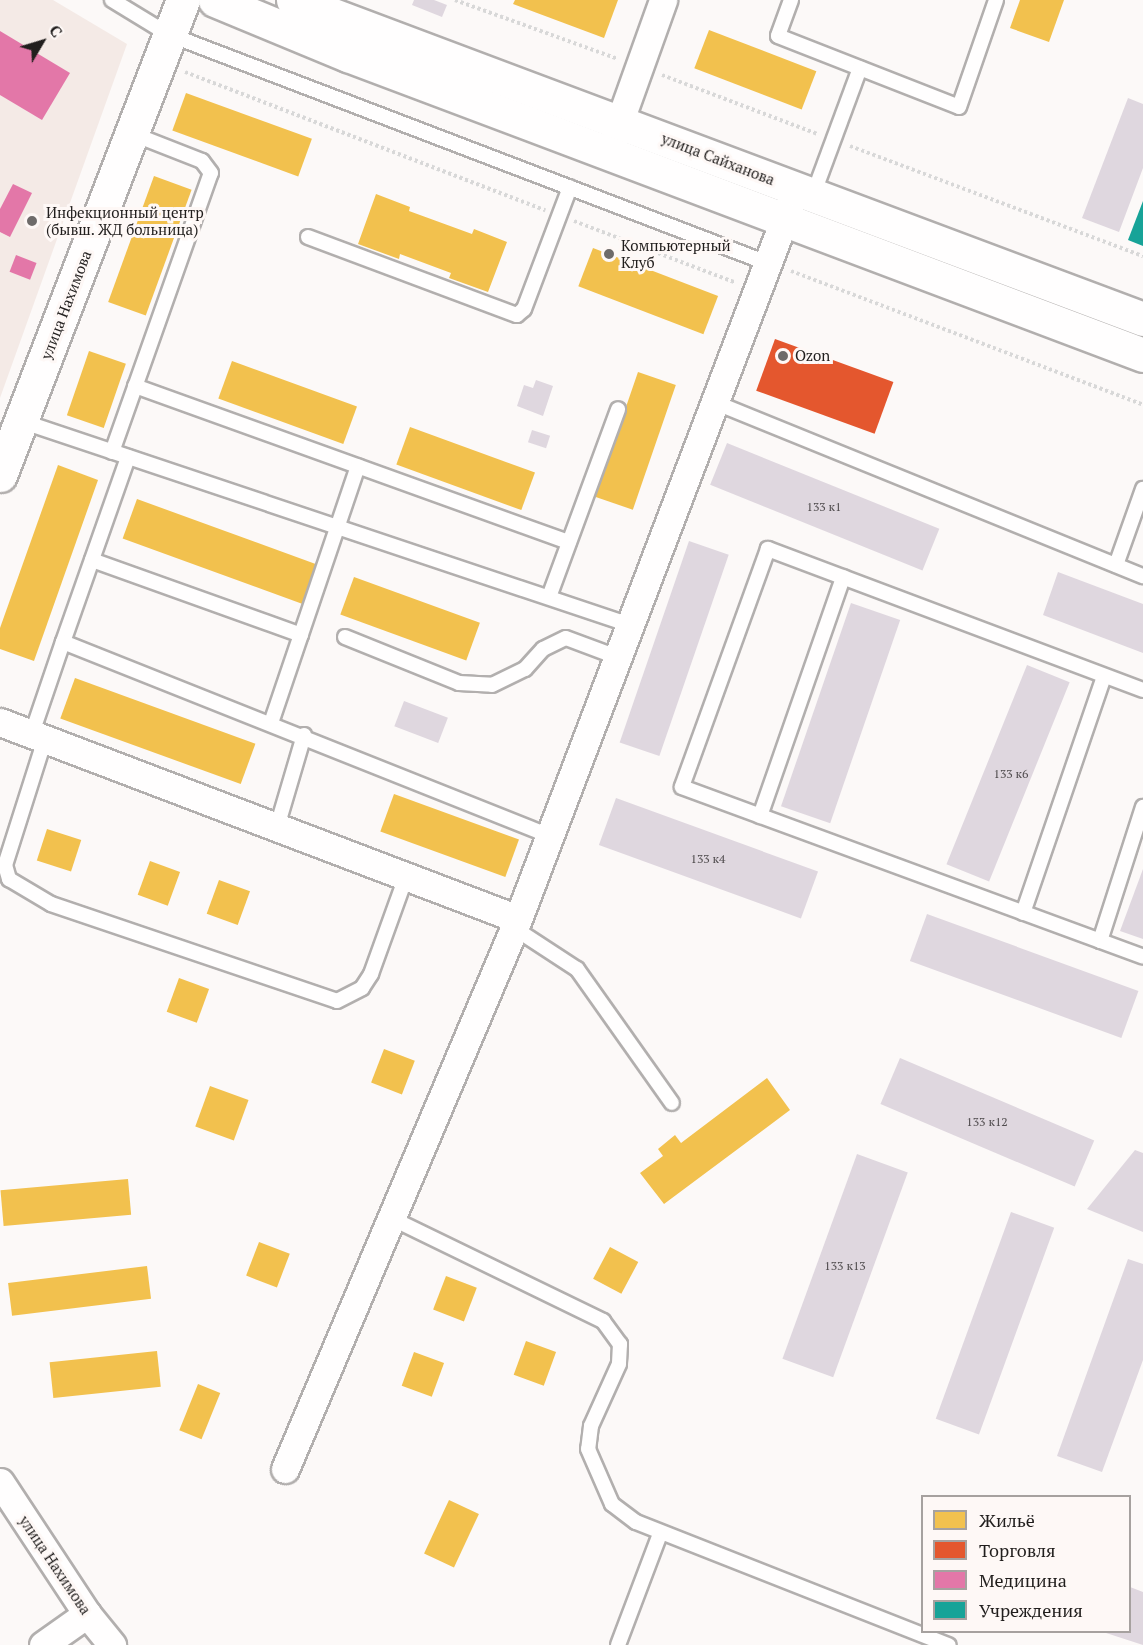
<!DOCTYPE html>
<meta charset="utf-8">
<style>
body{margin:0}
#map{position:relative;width:1143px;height:1645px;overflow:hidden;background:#fcf9f8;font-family:"PT Serif",serif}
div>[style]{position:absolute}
.built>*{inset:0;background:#f4eae6}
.homes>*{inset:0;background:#f2c14e;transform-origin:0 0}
.shops>*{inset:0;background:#e4572e;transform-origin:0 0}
.health>*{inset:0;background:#e377a8;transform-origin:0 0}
.public>*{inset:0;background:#17a398}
.building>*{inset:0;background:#dfd7df;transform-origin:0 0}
.path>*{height:4px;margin-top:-2px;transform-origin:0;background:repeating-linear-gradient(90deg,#d8d8d8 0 3px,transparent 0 6px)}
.roads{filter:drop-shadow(2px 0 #b2afae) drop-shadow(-2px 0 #b2afae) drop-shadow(0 2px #b2afae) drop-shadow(0 -2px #b2afae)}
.service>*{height:14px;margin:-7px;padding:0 7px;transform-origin:7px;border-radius:7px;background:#fffefe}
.minor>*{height:27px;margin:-13.5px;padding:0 13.5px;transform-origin:13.5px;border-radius:13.5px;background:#fffefe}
.tertiary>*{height:33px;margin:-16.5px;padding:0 16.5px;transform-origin:16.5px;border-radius:16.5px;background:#fffefe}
.primary>*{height:33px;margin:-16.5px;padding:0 16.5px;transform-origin:16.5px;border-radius:16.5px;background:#fffefe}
.dots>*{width:16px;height:16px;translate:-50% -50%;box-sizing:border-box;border:3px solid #fef8f6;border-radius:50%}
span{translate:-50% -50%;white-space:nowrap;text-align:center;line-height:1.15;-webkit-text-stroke:6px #fef8f6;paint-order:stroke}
.number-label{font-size:12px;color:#504c4e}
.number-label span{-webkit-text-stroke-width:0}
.street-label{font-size:15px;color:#211e1d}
.poi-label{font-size:15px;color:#211e1d}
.left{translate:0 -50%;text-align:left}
.legend{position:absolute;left:921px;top:1495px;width:210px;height:138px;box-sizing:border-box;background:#fef8f6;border:2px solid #a6a19f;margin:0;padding:8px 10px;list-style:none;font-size:18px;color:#211e1d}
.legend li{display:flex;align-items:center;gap:12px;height:30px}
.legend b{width:30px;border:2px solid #a6a19f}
.north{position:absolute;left:12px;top:12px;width:60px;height:60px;-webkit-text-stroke:4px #fef8f6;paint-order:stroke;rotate:52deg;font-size:16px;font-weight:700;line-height:24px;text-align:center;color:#211e1d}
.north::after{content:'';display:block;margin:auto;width:21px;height:27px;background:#211e1d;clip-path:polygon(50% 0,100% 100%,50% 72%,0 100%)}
</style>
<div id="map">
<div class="built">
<i style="clip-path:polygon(0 0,53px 0,127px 44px,0 398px)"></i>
</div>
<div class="homes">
<i style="clip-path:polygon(515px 0,618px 0,604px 38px,513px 4px)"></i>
<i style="clip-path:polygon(1020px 0,1064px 0,1049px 42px,1010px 28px)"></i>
<i style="left:709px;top:30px;width:115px;height:41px;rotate:21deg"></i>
<i style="left:186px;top:93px;width:134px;height:40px;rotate:20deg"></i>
<i style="left:154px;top:176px;width:40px;height:134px;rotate:20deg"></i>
<i style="clip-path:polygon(376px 194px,410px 207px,409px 211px,472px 234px,474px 229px,507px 242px,488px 292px,449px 278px,451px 273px,400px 254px,399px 259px,358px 244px)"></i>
<i style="left:593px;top:248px;width:134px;height:41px;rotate:21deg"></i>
<i style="left:89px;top:351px;width:39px;height:68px;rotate:19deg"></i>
<i style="left:232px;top:361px;width:133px;height:40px;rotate:20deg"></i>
<i style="left:638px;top:372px;width:40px;height:132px;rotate:19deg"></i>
<i style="left:410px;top:427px;width:133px;height:40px;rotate:20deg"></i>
<i style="clip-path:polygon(58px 465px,98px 480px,34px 661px,0 649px,0 628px)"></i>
<i style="left:137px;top:499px;width:193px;height:42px;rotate:20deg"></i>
<i style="left:354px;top:577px;width:134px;height:40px;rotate:20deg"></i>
<i style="left:75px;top:678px;width:192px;height:43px;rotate:20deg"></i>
<i style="left:394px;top:794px;width:133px;height:40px;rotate:20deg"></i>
<i style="left:47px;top:829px;width:36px;height:33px;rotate:18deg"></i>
<i style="left:150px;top:861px;width:32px;height:36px;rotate:20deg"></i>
<i style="left:219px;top:880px;width:33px;height:36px;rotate:20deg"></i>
<i style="left:179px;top:978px;width:32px;height:36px;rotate:20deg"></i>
<i style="left:384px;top:1049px;width:33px;height:36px;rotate:21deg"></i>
<i style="clip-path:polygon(767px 1078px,790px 1110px,664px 1204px,640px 1173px,663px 1156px,658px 1149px,675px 1135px,681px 1143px)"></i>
<i style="left:210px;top:1086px;width:41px;height:43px;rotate:20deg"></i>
<i style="left:128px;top:1179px;width:36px;height:128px;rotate:85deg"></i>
<i style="left:259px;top:1242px;width:33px;height:36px;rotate:21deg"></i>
<i style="left:610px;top:1247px;width:32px;height:36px;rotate:28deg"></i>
<i style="left:147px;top:1266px;width:33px;height:140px;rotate:83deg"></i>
<i style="left:446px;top:1276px;width:33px;height:36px;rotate:21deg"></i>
<i style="left:526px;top:1341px;width:32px;height:36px;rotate:20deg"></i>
<i style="left:157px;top:1351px;width:36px;height:108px;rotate:84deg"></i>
<i style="left:414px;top:1352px;width:32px;height:36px;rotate:20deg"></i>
<i style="left:198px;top:1384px;width:24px;height:50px;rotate:22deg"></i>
<i style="left:449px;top:1500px;width:33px;height:59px;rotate:25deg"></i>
</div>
<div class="shops">
<i style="left:775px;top:339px;width:126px;height:55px;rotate:20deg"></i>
</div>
<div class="health">
<i style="clip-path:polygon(0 31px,70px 73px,42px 120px,0 95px)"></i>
<i style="clip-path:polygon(13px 184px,32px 193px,10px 237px,0 232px,0 209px)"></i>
<i style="left:16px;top:255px;width:22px;height:18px;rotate:21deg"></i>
</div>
<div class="public">
<i style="clip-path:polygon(1143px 201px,1143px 246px,1128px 240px)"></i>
</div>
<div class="building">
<i style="clip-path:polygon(414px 0,434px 0,447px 5px,442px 17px,412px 5px)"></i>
<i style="clip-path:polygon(1128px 98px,1143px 104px,1143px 168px,1119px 232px,1082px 218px)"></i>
<i style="clip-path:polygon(536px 380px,553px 386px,543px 416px,517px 406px,524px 385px,533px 388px)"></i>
<i style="left:532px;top:430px;width:19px;height:13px;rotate:18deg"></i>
<i style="left:727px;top:443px;width:229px;height:45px;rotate:22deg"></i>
<i style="left:689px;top:541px;width:42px;height:213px;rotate:19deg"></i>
<i style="clip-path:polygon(1058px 572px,1143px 604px,1143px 653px,1043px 615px)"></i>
<i style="left:851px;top:603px;width:52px;height:215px;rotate:19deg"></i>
<i style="left:1027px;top:665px;width:46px;height:215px;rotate:22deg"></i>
<i style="left:404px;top:701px;width:47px;height:27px;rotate:21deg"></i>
<i style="left:616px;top:798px;width:215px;height:50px;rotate:20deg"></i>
<i style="clip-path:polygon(1143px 869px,1143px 939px,1120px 931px)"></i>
<i style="left:927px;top:914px;width:225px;height:50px;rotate:20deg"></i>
<i style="left:900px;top:1058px;width:211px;height:50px;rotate:23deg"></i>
<i style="clip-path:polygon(1135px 1150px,1143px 1153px,1143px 1232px,1087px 1209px)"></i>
<i style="left:857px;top:1154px;width:54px;height:218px;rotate:20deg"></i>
<i style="left:1011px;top:1212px;width:46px;height:220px;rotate:20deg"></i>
<i style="clip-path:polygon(1128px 1259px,1143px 1264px,1143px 1360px,1102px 1472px,1057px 1456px)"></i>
<i style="clip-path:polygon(1130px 1587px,1143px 1592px,1143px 1645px,1103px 1632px,1130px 1632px)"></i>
</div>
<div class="path">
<i style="left:455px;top:0;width:173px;rotate:19.9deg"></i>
<i style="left:185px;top:72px;width:386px;rotate:21deg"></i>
<i style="left:662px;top:75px;width:166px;rotate:20.8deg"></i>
<i style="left:850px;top:146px;width:313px;rotate:20.6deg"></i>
<i style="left:574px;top:221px;width:173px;rotate:20.9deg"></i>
<i style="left:791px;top:271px;width:377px;rotate:20.8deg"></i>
</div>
<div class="roads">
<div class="service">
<i style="left:112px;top:0;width:66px;rotate:31.3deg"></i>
<i style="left:168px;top:34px;width:641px;rotate:20.92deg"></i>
<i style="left:791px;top:0;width:38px;rotate:110deg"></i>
<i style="left:778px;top:36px;width:194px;rotate:21.4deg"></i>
<i style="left:959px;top:107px;width:113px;rotate:-70.9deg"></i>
<i style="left:813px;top:195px;width:135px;rotate:-69.7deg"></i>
<i style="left:308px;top:237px;width:223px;rotate:20.5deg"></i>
<i style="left:517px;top:315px;width:9px;rotate:-41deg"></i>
<i style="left:524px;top:309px;width:130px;rotate:-69.3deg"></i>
<i style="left:135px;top:386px;width:461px;rotate:19.8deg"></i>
<i style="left:714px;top:402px;width:463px;rotate:22.1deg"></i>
<i style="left:21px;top:421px;width:642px;rotate:18.52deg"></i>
<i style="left:112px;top:452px;width:296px;rotate:-70.5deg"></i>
<i style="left:211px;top:173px;width:15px;rotate:-127deg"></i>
<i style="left:202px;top:161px;width:74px;rotate:-158.6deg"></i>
<i style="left:92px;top:560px;width:222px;rotate:19.7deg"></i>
<i style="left:1116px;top:565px;width:81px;rotate:-70.4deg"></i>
<i style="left:549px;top:597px;width:200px;rotate:-69.8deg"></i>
<i style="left:345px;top:637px;width:123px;rotate:22deg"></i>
<i style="left:459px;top:683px;width:33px;rotate:3deg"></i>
<i style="left:492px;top:685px;width:37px;rotate:-26deg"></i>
<i style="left:525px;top:669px;width:27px;rotate:-48deg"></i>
<i style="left:543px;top:649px;width:25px;rotate:-26deg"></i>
<i style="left:566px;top:638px;width:54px;rotate:20.4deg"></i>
<i style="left:63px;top:642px;width:196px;rotate:-70.6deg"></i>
<i style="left:1143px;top:690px;width:401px;rotate:-159.4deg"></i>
<i style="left:768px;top:549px;width:253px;rotate:109.9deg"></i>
<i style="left:682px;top:787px;width:491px;rotate:20.2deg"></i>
<i style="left:271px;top:723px;width:271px;rotate:-71.3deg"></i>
<i style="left:32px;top:733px;width:96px;rotate:-71.2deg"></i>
<i style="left:63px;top:642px;width:524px;rotate:21.72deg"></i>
<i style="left:45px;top:739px;width:132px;rotate:107.6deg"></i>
<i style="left:5px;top:865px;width:15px;rotate:74deg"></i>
<i style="left:9px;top:879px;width:49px;rotate:30.8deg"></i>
<i style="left:51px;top:904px;width:302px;rotate:18.7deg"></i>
<i style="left:337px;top:1001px;width:28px;rotate:-27deg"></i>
<i style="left:362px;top:988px;width:17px;rotate:-57deg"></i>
<i style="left:371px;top:974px;width:103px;rotate:-70.2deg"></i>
<i style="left:760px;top:816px;width:253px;rotate:-70.8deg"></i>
<i style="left:277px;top:827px;width:96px;rotate:-73.6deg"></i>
<i style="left:1023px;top:913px;width:250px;rotate:-71.1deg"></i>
<i style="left:514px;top:928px;width:75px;rotate:33.1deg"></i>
<i style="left:577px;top:969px;width:164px;rotate:54.7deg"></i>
<i style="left:1100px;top:941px;width:141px;rotate:-72.2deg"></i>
<i style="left:391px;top:1218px;width:236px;rotate:25.9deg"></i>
<i style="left:603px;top:1321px;width:29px;rotate:54deg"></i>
<i style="left:620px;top:1344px;width:20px;rotate:93deg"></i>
<i style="left:619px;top:1364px;width:68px;rotate:114.3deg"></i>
<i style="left:591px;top:1426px;width:23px;rotate:97deg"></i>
<i style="left:588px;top:1449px;width:60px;rotate:66.4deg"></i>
<i style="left:612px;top:1504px;width:30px;rotate:37deg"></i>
<i style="left:636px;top:1522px;width:336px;rotate:21.5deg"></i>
<i style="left:618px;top:1645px;width:119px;rotate:-69.3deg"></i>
</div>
<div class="minor">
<i style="left:613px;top:140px;width:149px;rotate:-70.3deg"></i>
<i style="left:0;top:722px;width:554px;rotate:20.82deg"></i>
<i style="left:285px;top:1469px;width:597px;rotate:-67.04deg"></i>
<i style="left:518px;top:919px;width:767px;rotate:-69.16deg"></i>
<i style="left:0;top:1482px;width:158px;rotate:56.6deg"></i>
<i style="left:87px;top:1614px;width:40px;rotate:51deg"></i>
<i style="left:43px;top:1645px;width:54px;rotate:-35.2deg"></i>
</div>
<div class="tertiary">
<i style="left:0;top:475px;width:509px;rotate:-68.93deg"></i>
</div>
<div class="primary">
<i style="left:215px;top:0;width:144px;rotate:22.5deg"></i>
<i style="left:348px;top:55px;width:850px;rotate:20.67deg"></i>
<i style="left:293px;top:0;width:908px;rotate:20.57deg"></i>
</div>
</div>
<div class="dots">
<i style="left:32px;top:221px;background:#6e6b6a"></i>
<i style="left:609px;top:254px;background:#6e6b6a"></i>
<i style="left:783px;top:356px;background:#6e6b6a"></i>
</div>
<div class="number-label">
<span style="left:824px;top:507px">133 к1</span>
<span style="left:1011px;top:774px">133 к6</span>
<span style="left:708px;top:859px">133 к4</span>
<span style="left:987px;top:1122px">133 к12</span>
<span style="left:845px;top:1266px">133 к13</span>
</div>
<div class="street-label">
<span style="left:718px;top:159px;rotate:21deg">улица Сайханова</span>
<span style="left:66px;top:305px;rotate:-69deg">улица Нахимова</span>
<span style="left:55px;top:1565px;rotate:56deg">улица Нахимова</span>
</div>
<div class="poi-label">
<span class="left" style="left:46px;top:221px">Инфекционный центр<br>(бывш. ЖД больница)</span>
<span class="left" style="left:621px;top:254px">Компьютерный<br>Клуб</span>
<span class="left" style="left:795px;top:356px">Ozon</span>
</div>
<ul class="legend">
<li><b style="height:16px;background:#f2c14e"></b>Жильё</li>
<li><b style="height:16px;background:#e4572e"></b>Торговля</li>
<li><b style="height:16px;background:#e377a8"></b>Медицина</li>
<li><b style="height:16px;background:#17a398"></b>Учреждения</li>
</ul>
<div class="north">С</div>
</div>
